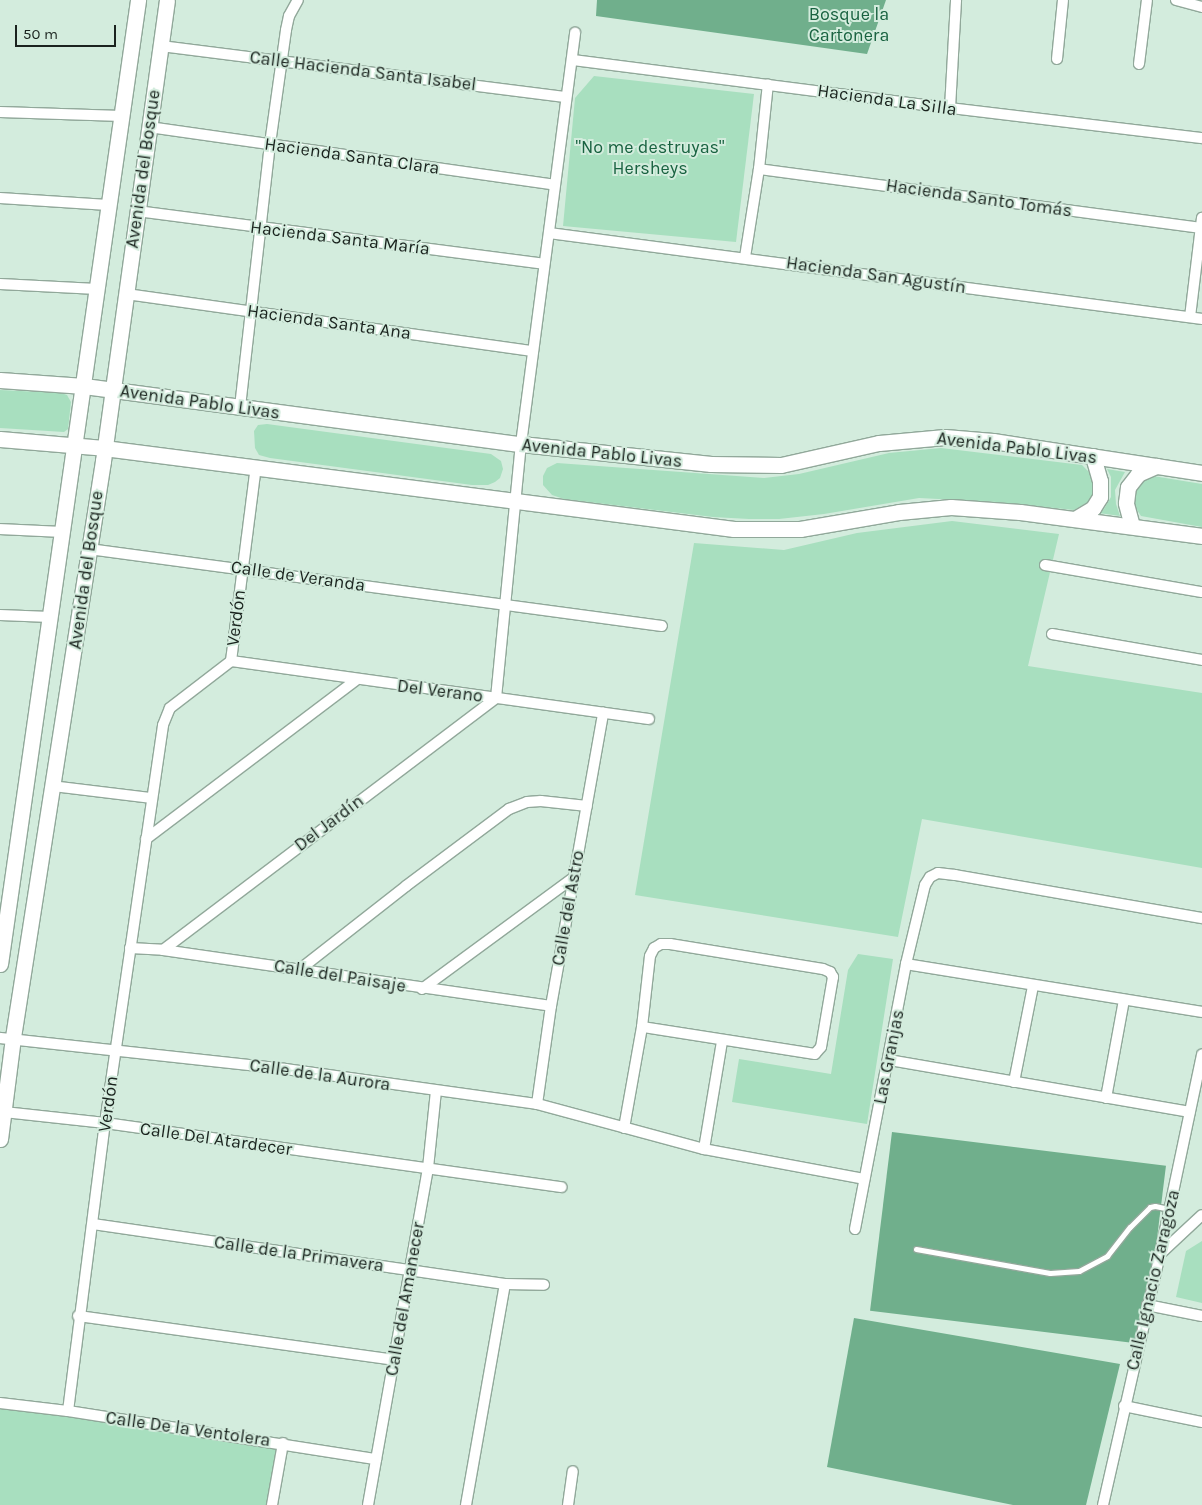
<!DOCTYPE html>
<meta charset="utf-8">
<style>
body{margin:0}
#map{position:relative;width:1202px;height:1505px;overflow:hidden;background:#d3ecdd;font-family:Karla,sans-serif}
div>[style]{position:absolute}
.green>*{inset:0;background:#a8dfbf}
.forest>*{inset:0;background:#70af8c;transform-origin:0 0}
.roads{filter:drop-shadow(1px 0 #91a89a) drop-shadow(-1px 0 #91a89a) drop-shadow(0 1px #91a89a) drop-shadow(0 -1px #91a89a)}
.lane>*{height:5px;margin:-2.5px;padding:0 2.5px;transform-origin:2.5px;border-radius:2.5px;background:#fff}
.street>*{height:10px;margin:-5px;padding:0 5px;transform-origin:5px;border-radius:5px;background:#fff}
.secondary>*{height:15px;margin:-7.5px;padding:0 7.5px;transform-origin:7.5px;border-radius:7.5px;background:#fff}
span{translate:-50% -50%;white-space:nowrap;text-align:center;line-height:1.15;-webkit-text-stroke:4px #d3ecdd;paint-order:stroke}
.park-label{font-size:18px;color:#186240}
.street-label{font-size:18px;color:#1a231e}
.scale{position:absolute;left:15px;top:25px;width:101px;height:22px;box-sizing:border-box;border:2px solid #1a231e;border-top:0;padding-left:6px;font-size:15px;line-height:18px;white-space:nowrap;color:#1a231e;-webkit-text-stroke:4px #d3ecdd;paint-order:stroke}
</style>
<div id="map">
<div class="green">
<i style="clip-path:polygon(594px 76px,754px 94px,736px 242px,563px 226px,575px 98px)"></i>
<i style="clip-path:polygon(0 390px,61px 393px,67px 395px,71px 402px,68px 429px,64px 432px,0 428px)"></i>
<i style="clip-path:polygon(267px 424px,491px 454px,501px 461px,503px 469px,500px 478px,495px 482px,488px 485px,472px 485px,270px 458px,259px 455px,255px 448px,254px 431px,258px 425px)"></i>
<i style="clip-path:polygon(941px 448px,1082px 465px,1091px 474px,1094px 492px,1088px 502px,1074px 510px,997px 502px,919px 498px,824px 514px,779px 519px,749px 519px,713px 517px,564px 499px,552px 495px,543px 485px,543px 476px,547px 468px,557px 463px,764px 478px,799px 474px,889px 453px)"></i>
<i style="clip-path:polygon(1107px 469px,1125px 472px,1115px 490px,1116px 504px,1120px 516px,1099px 513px,1104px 509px,1111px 497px,1111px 477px)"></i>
<i style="clip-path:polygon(1153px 476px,1202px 484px,1202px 527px,1141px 516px,1133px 504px,1134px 491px,1140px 481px)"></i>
<i style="clip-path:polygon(952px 521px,1059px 534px,1028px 666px,1202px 693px,1202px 868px,922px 819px,898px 937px,635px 895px,694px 543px,784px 550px,857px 533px)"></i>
<i style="clip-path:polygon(858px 954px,893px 959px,867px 1124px,732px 1102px,739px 1059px,831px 1074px,848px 970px)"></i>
<i style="clip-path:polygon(1202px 1241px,1202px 1303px,1176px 1297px,1186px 1251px)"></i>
<i style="clip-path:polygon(0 1403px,283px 1443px,272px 1505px,0 1505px)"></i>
</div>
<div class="forest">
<i style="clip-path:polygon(597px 0,886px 0,867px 54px,596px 16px)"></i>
<i style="left:892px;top:1132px;width:276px;height:180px;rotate:7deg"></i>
<i style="clip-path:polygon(854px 1318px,1120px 1364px,1086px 1505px,1013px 1505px,827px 1467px)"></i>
</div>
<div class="roads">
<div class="lane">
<i style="left:916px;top:1249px;width:136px;rotate:10.2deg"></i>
<i style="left:1050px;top:1273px;width:29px;rotate:-4deg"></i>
<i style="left:1079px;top:1271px;width:32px;rotate:-28deg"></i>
<i style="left:1107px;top:1256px;width:37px;rotate:-52deg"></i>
<i style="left:1130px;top:1227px;width:28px;rotate:-45deg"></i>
<i style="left:1150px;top:1207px;width:5px;rotate:-11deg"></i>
<i style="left:1155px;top:1206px;width:14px;rotate:12deg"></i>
</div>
<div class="street">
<i style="left:1176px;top:0;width:27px;rotate:15deg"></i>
<i style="left:161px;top:46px;width:407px;rotate:7.2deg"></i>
<i style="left:1057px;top:59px;width:59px;rotate:-84.2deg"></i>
<i style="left:573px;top:60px;width:380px;rotate:7.3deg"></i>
<i style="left:950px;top:108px;width:254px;rotate:6.8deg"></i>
<i style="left:1139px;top:64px;width:64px;rotate:-82.9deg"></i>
<i style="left:950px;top:108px;width:108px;rotate:-86.8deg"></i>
<i style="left:0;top:112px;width:122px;rotate:1.9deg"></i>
<i style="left:149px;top:127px;width:409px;rotate:8.1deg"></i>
<i style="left:759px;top:169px;width:445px;rotate:7.6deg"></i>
<i style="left:0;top:198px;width:108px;rotate:3.7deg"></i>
<i style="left:137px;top:211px;width:410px;rotate:7.4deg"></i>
<i style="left:549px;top:233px;width:659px;rotate:7.5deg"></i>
<i style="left:745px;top:257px;width:89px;rotate:-81deg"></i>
<i style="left:759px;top:169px;width:85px;rotate:-84deg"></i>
<i style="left:0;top:284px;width:97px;rotate:3deg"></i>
<i style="left:126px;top:294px;width:411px;rotate:8deg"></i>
<i style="left:1190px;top:317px;width:100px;rotate:-83.1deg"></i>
<i style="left:240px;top:407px;width:265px;rotate:-83.5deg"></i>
<i style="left:270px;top:144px;width:115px;rotate:-82deg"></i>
<i style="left:286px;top:30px;width:14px;rotate:-78deg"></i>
<i style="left:289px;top:16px;width:18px;rotate:-61deg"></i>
<i style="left:0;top:529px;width:63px;rotate:2.7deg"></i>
<i style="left:89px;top:549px;width:578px;rotate:7.65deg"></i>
<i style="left:1045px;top:565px;width:159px;rotate:9.8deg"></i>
<i style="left:0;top:615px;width:50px;rotate:2.3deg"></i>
<i style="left:1052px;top:634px;width:152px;rotate:9.8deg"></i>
<i style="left:231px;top:661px;width:422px;rotate:7.9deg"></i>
<i style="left:52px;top:786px;width:100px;rotate:6.9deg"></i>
<i style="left:146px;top:839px;width:263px;rotate:-37.1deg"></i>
<i style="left:130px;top:948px;width:33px;rotate:3deg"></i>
<i style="left:163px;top:950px;width:392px;rotate:8.2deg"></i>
<i style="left:163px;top:950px;width:418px;rotate:-37.1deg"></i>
<i style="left:496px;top:698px;width:255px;rotate:-84.4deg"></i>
<i style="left:521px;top:444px;width:415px;rotate:-82.5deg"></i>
<i style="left:906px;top:964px;width:300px;rotate:9.2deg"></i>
<i style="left:299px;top:970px;width:136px;rotate:-38.1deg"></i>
<i style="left:406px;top:886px;width:129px;rotate:-36.8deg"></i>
<i style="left:509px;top:809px;width:19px;rotate:-21deg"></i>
<i style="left:527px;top:802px;width:14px;rotate:-4deg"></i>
<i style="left:541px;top:801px;width:46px;rotate:6.2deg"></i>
<i style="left:422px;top:989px;width:187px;rotate:-36.3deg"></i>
<i style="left:0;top:1038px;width:287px;rotate:6.2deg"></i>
<i style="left:285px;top:1069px;width:254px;rotate:7.9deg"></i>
<i style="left:537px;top:1104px;width:173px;rotate:15.1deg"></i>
<i style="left:704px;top:1149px;width:163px;rotate:10.6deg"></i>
<i style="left:889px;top:1060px;width:305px;rotate:9.8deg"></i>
<i style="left:1014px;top:1082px;width:98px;rotate:-78.8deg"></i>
<i style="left:1106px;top:1098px;width:100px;rotate:-79.6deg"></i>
<i style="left:537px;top:1104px;width:99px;rotate:-81.9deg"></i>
<i style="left:551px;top:1006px;width:298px;rotate:-79.9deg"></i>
<i style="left:4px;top:1112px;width:102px;rotate:6.2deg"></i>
<i style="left:105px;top:1123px;width:461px;rotate:8deg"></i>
<i style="left:624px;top:1128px;width:103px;rotate:-79.9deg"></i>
<i style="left:642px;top:1027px;width:71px;rotate:-83.6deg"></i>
<i style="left:650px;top:956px;width:9px;rotate:-63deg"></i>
<i style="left:654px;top:948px;width:8px;rotate:-30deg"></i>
<i style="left:661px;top:944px;width:9px"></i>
<i style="left:670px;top:944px;width:155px;rotate:9.3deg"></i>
<i style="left:823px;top:969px;width:8px;rotate:23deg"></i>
<i style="left:830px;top:972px;width:6px;rotate:59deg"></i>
<i style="left:833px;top:977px;width:71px;rotate:99.7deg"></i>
<i style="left:821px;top:1047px;width:9px;rotate:131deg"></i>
<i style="left:815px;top:1054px;width:175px;rotate:-171.1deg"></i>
<i style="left:704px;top:1149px;width:109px;rotate:-80.5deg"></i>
<i style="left:93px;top:1224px;width:416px;rotate:8.3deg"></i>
<i style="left:505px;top:1284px;width:39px;rotate:1deg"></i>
<i style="left:855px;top:1229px;width:270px;rotate:-79.1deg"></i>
<i style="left:906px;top:964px;width:81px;rotate:-76.5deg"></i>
<i style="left:925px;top:885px;width:9px;rotate:-58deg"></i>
<i style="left:930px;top:877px;width:9px;rotate:-27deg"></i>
<i style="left:938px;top:873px;width:17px;rotate:7deg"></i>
<i style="left:955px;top:875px;width:251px;rotate:9.9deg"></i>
<i style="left:1160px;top:1254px;width:57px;rotate:-42.9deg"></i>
<i style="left:1147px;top:1305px;width:56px;rotate:11.3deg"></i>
<i style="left:78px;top:1316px;width:319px;rotate:7.9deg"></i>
<i style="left:0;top:1403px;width:68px;rotate:6.7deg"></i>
<i style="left:68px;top:1411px;width:312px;rotate:8.9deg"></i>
<i style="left:1124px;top:1406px;width:80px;rotate:11.6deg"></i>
<i style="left:68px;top:1411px;width:290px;rotate:-82.7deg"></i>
<i style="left:105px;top:1123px;width:402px;rotate:-81.7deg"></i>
<i style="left:163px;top:725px;width:18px;rotate:-68deg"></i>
<i style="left:170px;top:708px;width:77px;rotate:-37.6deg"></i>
<i style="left:231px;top:661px;width:196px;rotate:-82.7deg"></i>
<i style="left:272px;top:1505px;width:63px;rotate:-79.9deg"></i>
<i style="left:368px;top:1505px;width:342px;rotate:-79.9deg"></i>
<i style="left:428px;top:1168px;width:77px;rotate:-84.1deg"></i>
<i style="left:466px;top:1505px;width:224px;rotate:-80deg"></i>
<i style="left:568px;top:1505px;width:34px;rotate:-82deg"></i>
<i style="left:1103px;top:1505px;width:257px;rotate:-77.2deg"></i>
<i style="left:1160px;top:1254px;width:204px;rotate:-78.1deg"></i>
</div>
<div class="secondary">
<i style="left:0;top:380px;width:84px;rotate:4.1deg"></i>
<i style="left:84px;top:386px;width:441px;rotate:7.6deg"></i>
<i style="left:521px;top:444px;width:191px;rotate:6deg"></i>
<i style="left:711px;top:464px;width:70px;rotate:0.8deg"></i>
<i style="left:781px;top:465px;width:100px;rotate:-12.7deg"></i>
<i style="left:879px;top:443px;width:66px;rotate:-5.2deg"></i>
<i style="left:945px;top:437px;width:48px;rotate:4.8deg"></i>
<i style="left:993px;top:441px;width:211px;rotate:8.7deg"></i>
<i style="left:0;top:439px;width:104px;rotate:4.9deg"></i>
<i style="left:104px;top:448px;width:635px;rotate:7.33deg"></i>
<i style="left:734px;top:529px;width:66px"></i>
<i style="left:800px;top:529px;width:100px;rotate:-9.7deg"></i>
<i style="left:899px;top:512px;width:52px;rotate:-5.5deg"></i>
<i style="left:951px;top:507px;width:69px;rotate:4.1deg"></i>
<i style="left:1020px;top:512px;width:184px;rotate:7.5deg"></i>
<i style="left:1075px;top:519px;width:21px;rotate:-31deg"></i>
<i style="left:1093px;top:508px;width:13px;rotate:-58deg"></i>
<i style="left:1100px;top:497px;width:16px;rotate:-90deg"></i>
<i style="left:1100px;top:481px;width:26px;rotate:-106deg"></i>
<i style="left:1132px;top:526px;width:24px;rotate:-105deg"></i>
<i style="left:1126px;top:503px;width:16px;rotate:-83deg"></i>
<i style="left:1128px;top:487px;width:16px;rotate:-52deg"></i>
<i style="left:1138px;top:474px;width:20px;rotate:-24deg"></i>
<i style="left:0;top:964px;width:974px;rotate:-81.85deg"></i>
<i style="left:0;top:1139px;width:103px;rotate:-82.7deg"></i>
<i style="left:13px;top:1037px;width:583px;rotate:-81.12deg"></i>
<i style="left:103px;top:461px;width:465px;rotate:-82.1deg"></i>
</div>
</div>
<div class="park-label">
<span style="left:849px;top:25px">Bosque la<br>Cartonera</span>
<span style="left:650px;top:158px">"No me destruyas"<br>Hersheys</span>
</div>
<div class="street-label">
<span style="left:363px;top:71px;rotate:7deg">Calle Hacienda Santa Isabel</span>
<span style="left:887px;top:100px;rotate:8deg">Hacienda La Silla</span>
<span style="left:352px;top:156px;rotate:8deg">Hacienda Santa Clara</span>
<span style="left:143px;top:169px;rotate:-82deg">Avenida del Bosque</span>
<span style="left:979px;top:198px;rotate:8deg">Hacienda Santo Tomás</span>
<span style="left:340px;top:238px;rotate:7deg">Hacienda Santa María</span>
<span style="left:876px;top:275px;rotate:8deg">Hacienda San Agustín</span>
<span style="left:329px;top:322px;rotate:8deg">Hacienda Santa Ana</span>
<span style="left:200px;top:402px;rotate:8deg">Avenida Pablo Livas</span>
<span style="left:1017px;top:448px;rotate:7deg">Avenida Pablo Livas</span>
<span style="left:602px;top:453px;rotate:6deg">Avenida Pablo Livas</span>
<span style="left:86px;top:570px;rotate:-82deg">Avenida del Bosque</span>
<span style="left:298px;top:576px;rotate:8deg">Calle de Veranda</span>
<span style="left:236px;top:618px;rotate:-83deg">Verdón</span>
<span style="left:440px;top:691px;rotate:7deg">Del Verano</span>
<span style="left:329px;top:823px;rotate:-37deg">Del Jardín</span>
<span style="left:568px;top:908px;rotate:-80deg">Calle del Astro</span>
<span style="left:340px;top:976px;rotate:9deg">Calle del Paisaje</span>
<span style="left:889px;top:1057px;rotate:-79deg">Las Granjas</span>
<span style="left:320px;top:1075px;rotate:8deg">Calle de la Aurora</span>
<span style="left:108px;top:1104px;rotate:-82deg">Verdón</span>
<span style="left:216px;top:1139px;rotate:8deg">Calle Del Atardecer</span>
<span style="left:299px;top:1254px;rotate:8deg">Calle de la Primavera</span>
<span style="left:1153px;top:1280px;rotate:-77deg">Calle Ignacio Zaragoza</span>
<span style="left:405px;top:1299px;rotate:-80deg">Calle del Amanecer</span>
<span style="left:188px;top:1429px;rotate:8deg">Calle De la Ventolera</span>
</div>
<div class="scale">50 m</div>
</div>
